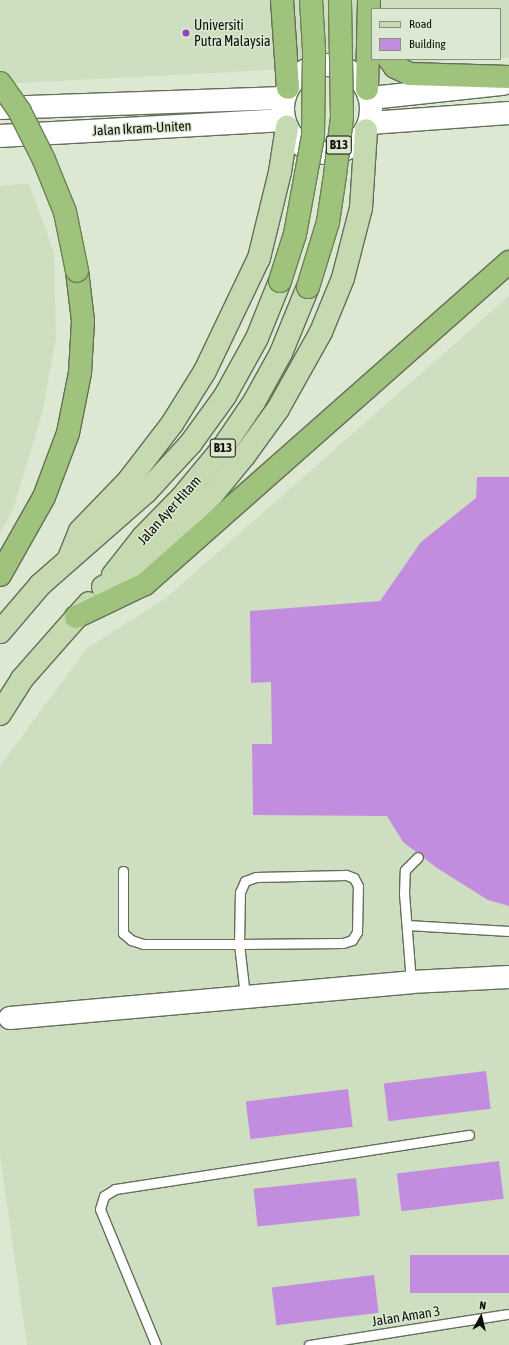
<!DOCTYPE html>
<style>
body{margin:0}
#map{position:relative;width:509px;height:1345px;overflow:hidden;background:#dce8d1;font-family:"Asap Condensed",sans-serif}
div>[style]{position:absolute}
.built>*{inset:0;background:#cedec0}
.building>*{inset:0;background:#c38ddf;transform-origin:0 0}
.roads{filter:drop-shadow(1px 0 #646f5a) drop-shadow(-1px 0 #646f5a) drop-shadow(0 1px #646f5a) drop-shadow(0 -1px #646f5a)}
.service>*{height:9px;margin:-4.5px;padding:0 4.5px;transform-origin:4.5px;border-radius:4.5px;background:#fff}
.tertiary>*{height:22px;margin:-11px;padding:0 11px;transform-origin:11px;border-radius:11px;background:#fff}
.secondary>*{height:22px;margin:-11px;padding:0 11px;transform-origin:11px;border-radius:11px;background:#fff}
.secondary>.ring{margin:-11px;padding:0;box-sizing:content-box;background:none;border:22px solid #fff;border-radius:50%}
.primary>*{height:22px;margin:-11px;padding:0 11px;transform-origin:11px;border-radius:11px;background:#c5dab1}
.motorway>*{height:22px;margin:-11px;padding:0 11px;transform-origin:11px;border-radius:11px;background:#9fc27d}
.bridges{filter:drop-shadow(1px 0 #6b8354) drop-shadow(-1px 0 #6b8354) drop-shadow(0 1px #6b8354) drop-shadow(0 -1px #6b8354)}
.motorway-bridge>*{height:22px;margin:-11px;padding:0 11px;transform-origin:11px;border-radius:11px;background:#9fc27d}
.dots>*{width:11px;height:11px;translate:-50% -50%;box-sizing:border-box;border:2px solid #dce8d1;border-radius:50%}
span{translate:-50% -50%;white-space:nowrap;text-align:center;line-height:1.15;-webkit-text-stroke:3px #dce8d1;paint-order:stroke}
.shield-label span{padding:1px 3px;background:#dce8d1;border:1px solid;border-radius:3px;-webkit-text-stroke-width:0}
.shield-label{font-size:13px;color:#0b0f08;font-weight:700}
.poi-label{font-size:14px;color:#0b0f08}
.left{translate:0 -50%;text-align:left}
.street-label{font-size:14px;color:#0b0f08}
.legend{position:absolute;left:371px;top:8px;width:130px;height:52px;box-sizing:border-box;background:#dce8d1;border:1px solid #889181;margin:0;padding:5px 7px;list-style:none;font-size:12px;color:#0b0f08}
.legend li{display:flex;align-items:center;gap:8px;height:20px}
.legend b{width:20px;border:1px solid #889181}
.north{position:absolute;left:461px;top:1297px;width:40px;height:40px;-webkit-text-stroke:3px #dce8d1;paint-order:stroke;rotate:8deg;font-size:11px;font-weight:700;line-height:16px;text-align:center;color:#0b0f08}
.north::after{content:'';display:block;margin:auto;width:14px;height:18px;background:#0b0f08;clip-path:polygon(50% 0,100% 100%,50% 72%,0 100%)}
</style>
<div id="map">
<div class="built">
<i style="clip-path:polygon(0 0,509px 0,509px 58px,500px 58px,500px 9px,372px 9px,372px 59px,480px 59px,0 84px)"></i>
<i style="clip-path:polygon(29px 183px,54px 253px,56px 338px,42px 414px,12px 512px,0 533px,0 186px)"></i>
<i style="clip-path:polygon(509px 296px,509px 1345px,27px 1345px,0 1155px,0 766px,87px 648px,165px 599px)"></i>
</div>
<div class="building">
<i style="clip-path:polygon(477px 477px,509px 477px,509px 906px,488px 900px,437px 868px,424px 858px,422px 853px,416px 852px,403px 842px,387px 816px,253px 815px,252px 744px,272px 744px,271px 682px,251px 683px,250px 611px,380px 601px,421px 542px,476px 498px)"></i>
<i style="left:486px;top:1071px;width:38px;height:103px;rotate:83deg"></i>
<i style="left:348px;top:1089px;width:38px;height:103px;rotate:83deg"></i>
<i style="left:499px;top:1161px;width:38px;height:103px;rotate:83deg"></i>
<i style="left:356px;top:1178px;width:38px;height:103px;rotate:84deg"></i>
<i style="left:509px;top:1255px;width:38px;height:99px;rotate:90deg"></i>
<i style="left:374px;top:1275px;width:38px;height:103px;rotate:83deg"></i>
</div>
<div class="roads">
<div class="service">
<i style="left:123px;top:871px;width:62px;rotate:90deg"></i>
<i style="left:123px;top:933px;width:11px;rotate:41deg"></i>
<i style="left:131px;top:940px;width:13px;rotate:18deg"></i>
<i style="left:143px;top:944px;width:96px"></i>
<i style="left:239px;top:944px;width:104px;rotate:-0.6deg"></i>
<i style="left:343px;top:943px;width:9px;rotate:-18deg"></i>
<i style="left:352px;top:940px;width:9px;rotate:-58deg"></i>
<i style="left:357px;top:932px;width:46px;rotate:-88.8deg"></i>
<i style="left:358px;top:886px;width:9px;rotate:-117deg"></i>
<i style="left:354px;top:878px;width:9px;rotate:-159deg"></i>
<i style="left:346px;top:875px;width:90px;rotate:178.7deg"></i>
<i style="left:256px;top:877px;width:12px;rotate:160deg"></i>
<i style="left:245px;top:881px;width:12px;rotate:114deg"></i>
<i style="left:240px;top:892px;width:52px;rotate:91.1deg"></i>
<i style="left:239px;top:944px;width:52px;rotate:83.4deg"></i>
<i style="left:407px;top:925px;width:102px;rotate:3.4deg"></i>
<i style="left:411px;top:982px;width:88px;rotate:-94.5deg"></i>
<i style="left:404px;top:894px;width:24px;rotate:-88deg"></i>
<i style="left:405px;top:870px;width:18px;rotate:-45deg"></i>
<i style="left:156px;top:1345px;width:147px;rotate:-112.4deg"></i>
<i style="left:100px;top:1209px;width:14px;rotate:-73deg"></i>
<i style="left:104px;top:1196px;width:13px;rotate:-32deg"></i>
<i style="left:115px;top:1189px;width:358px;rotate:-8.7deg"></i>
<i style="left:309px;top:1345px;width:200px;rotate:-8.9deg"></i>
</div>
<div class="tertiary">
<i style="left:10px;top:1018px;width:403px;rotate:-5.1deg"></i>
<i style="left:411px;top:982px;width:98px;rotate:-2.9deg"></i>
</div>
<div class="secondary">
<i class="ring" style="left:283px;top:65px;width:66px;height:66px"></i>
<i style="left:371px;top:98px;width:133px;rotate:-6.1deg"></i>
<i style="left:0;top:108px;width:284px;rotate:-2deg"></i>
<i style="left:370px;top:123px;width:139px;rotate:-4.1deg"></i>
<i style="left:0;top:136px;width:285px;rotate:-3.2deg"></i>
</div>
<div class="primary">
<i style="left:69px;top:558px;width:29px;rotate:-68deg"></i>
<i style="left:80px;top:531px;width:71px;rotate:-46.1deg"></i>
<i style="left:129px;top:480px;width:71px;rotate:-52.5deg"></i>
<i style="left:172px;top:424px;width:62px;rotate:-58.1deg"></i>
<i style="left:205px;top:371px;width:125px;rotate:-64.5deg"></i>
<i style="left:259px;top:258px;width:89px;rotate:-76.3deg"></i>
<i style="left:280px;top:172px;width:46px;rotate:-81.2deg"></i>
<i style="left:113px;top:575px;width:48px;rotate:-51.7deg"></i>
<i style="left:143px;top:537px;width:56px;rotate:-45.7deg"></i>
<i style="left:182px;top:497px;width:62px;rotate:-50.2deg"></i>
<i style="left:222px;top:449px;width:57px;rotate:-55.8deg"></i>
<i style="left:254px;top:402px;width:56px;rotate:-61.1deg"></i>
<i style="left:281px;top:353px;width:71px;rotate:-67.8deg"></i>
<i style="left:103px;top:587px;width:35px;rotate:-29deg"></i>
<i style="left:134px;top:570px;width:108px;rotate:-43.9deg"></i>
<i style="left:212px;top:495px;width:50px;rotate:-50.6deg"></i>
<i style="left:244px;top:456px;width:58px;rotate:-54.1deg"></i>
<i style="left:278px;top:409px;width:88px;rotate:-60.8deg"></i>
<i style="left:321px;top:332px;width:58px;rotate:-67.8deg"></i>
<i style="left:343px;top:278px;width:72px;rotate:-75.6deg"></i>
<i style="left:361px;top:208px;width:78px;rotate:-86.3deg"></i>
<i style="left:0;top:632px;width:62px;rotate:-49.6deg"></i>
<i style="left:40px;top:585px;width:141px;rotate:-41.3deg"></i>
<i style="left:146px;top:492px;width:67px;rotate:-47.4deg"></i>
<i style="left:191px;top:443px;width:58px;rotate:-54.1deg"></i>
<i style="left:225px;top:396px;width:66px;rotate:-61.1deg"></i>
<i style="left:257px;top:338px;width:61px;rotate:-68deg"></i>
<i style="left:0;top:714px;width:41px;rotate:-57.8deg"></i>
<i style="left:22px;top:679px;width:101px;rotate:-48.6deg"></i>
</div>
<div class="motorway">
<i style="left:282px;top:0;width:88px;rotate:86.1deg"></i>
<i style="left:389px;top:59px;width:10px;rotate:53deg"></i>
<i style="left:395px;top:67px;width:17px;rotate:25deg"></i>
<i style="left:410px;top:74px;width:99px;rotate:1.7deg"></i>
<i style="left:367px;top:89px;width:89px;rotate:-88.7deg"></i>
<i style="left:0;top:575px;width:90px;rotate:-60.6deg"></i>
<i style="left:44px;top:497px;width:68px;rotate:-69.4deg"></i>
<i style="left:68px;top:433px;width:61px;rotate:-78.7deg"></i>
<i style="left:80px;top:373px;width:52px;rotate:-86.7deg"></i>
<i style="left:83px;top:321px;width:50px;rotate:-96.8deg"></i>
<i style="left:76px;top:617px;width:76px;rotate:-25.6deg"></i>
<i style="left:145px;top:584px;width:486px;rotate:-41.5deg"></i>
</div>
</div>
<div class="bridges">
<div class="motorway-bridge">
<i style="left:0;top:83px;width:35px;rotate:55deg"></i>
<i style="left:20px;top:112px;width:54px;rotate:63.4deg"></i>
<i style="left:44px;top:160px;width:56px;rotate:68deg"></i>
<i style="left:65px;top:212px;width:60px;rotate:78.5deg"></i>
<i style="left:280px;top:281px;width:49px;rotate:-72.3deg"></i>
<i style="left:295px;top:234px;width:100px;rotate:-79.6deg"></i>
<i style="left:313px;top:136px;width:86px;rotate:-89.3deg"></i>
<i style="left:314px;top:50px;width:50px;rotate:-93.4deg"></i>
<i style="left:308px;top:287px;width:68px;rotate:-72.9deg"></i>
<i style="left:328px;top:222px;width:48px;rotate:-81.5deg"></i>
<i style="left:335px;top:175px;width:58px;rotate:-83.1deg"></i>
<i style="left:342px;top:117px;width:117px;rotate:-91deg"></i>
</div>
</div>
<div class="dots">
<i style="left:186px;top:33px;background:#9447b8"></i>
</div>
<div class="shield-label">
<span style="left:339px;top:145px">B13</span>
<span style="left:223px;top:448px">B13</span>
</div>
<div class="poi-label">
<span class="left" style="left:194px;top:33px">Universiti<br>Putra Malaysia</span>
</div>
<div class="street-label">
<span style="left:142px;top:128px;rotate:-3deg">Jalan Ikram-Uniten</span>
<span style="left:169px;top:510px;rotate:-48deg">Jalan Ayer Hitam</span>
<span style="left:406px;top:1316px;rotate:-9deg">Jalan Aman 3</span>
</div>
<ul class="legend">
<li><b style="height:5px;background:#c5dab1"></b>Road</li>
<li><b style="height:11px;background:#c38ddf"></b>Building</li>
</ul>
<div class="north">N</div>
</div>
